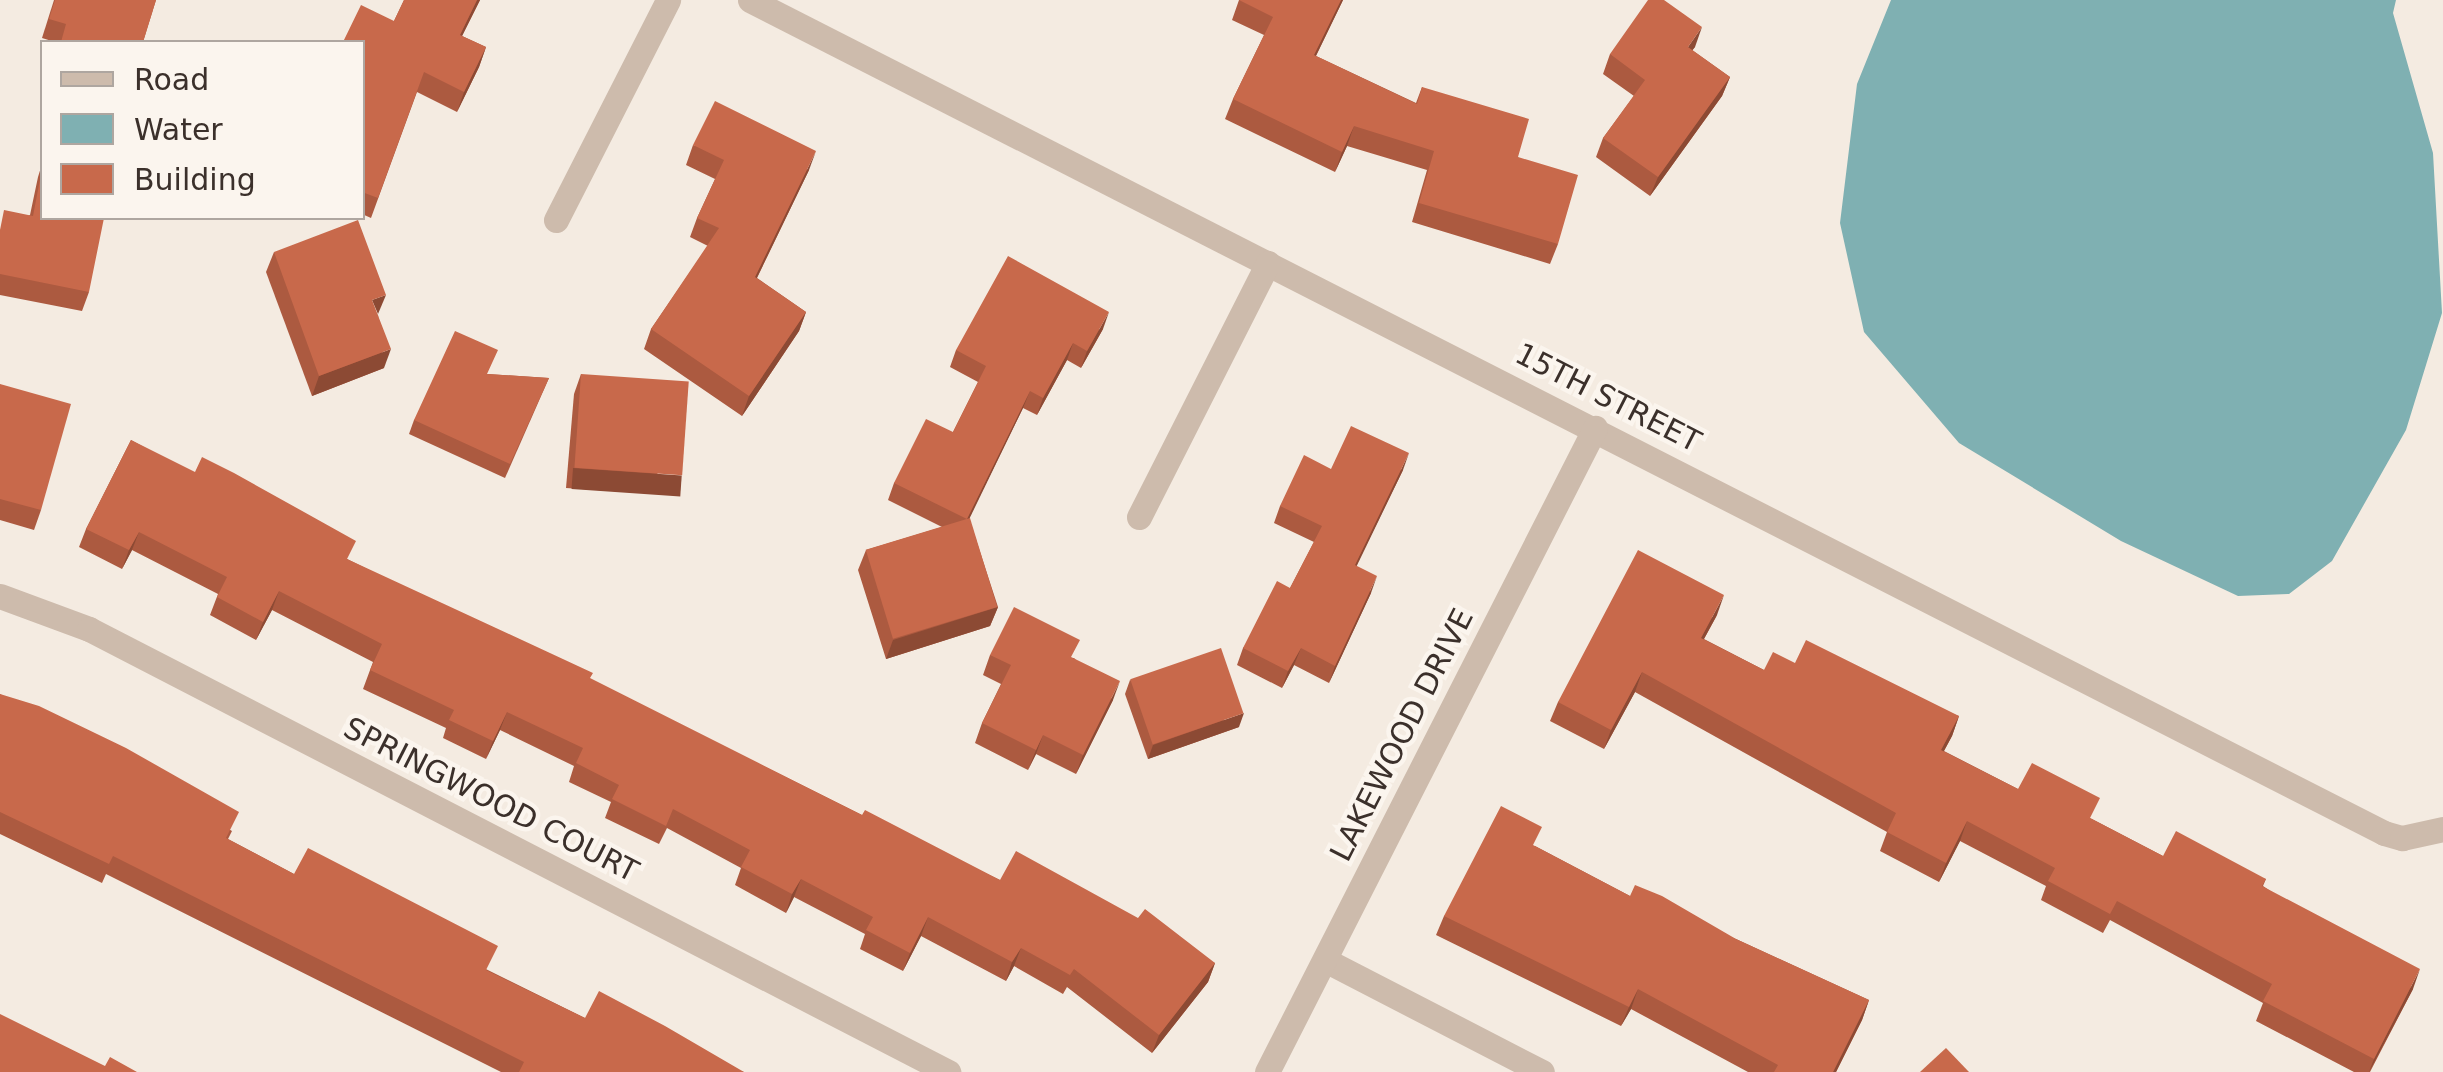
<!DOCTYPE html>
<style>
body{margin:0}
#map{position:relative;width:2443px;height:1072px;overflow:hidden;background:#f4ebe1;font-family:"DejaVu Sans",sans-serif}
div>[style]{position:absolute}
.water>*{inset:0;background:#7fb0b2}
.minor>*{height:25px;margin:-12.5px;padding:0 12.5px;transform-origin:12.5px;border-radius:12.5px;background:#cdbbac}
.wall>*{inset:0;background:#ac5a40}
.shaded-wall>*{inset:0;background:#8c4a34;transform-origin:0 0}
.building>*{inset:0;background:#c8694b;transform-origin:0 0}
span{translate:-50% -50%;white-space:nowrap;text-align:center;line-height:1.15;-webkit-text-stroke:9px #fbf5ee;paint-order:stroke}
.street-label{font-size:30px;color:#3b302b}
.legend{position:absolute;left:40px;top:40px;width:325px;height:180px;box-sizing:border-box;background:#fbf5ee;border:2px solid #aea6a0;margin:0;padding:12px 18px;list-style:none;font-size:30px;color:#3b302b}
.legend li{display:flex;align-items:center;gap:20px;height:50px}
.legend b{width:50px;border:2px solid #aea6a0}
</style>
<div id="map">
<div class="water">
<i style="clip-path:polygon(1891px 0,2396px 0,2393px 13px,2433px 153px,2442px 313px,2406px 430px,2332px 561px,2289px 594px,2238px 596px,2121px 541px,1959px 443px,1864px 332px,1840px 223px,1857px 84px)"></i>
</div>
<div class="minor">
<i style="left:750px;top:0;width:1834px;rotate:27.01deg"></i>
<i style="left:2384px;top:833px;width:19px;rotate:16deg"></i>
<i style="left:2402px;top:838px;width:42px;rotate:-12.4deg"></i>
<i style="left:556px;top:220px;width:247px;rotate:-63deg"></i>
<i style="left:1139px;top:517px;width:285px;rotate:-63.1deg"></i>
<i style="left:0;top:596px;width:95px;rotate:20.3deg"></i>
<i style="left:89px;top:629px;width:967px;rotate:27.28deg"></i>
<i style="left:1325px;top:960px;width:244px;rotate:27.3deg"></i>
<i style="left:1267px;top:1072px;width:723px;rotate:-63.01deg"></i>
</div>
<div class="wall">
<i style="clip-path:polygon(54px 0,156px 0,143px 42px,55px 42px,42px 38px)"></i>
<i style="clip-path:polygon(404px 0,480px 0,462px 36px,486px 47px,479px 67px,457px 112px,417px 92px,371px 218px,362px 214px,362px 42px,394px 21px)"></i>
<i style="clip-path:polygon(1239px 0,1343px 0,1316px 56px,1416px 103px,1422px 87px,1518px 157px,1558px 244px,1550px 264px,1412px 222px,1427px 170px,1347px 146px,1335px 172px,1225px 119px,1233px 99px,1264px 35px,1232px 20px)"></i>
<i style="clip-path:polygon(1695px 47px,1692px 50px,1730px 77px,1722px 96px,1650px 196px,1596px 157px,1603px 138px,1634px 96px,1603px 74px,1610px 54px)"></i>
<i style="clip-path:polygon(693px 145px,809px 170px,757px 278px,806px 312px,799px 331px,742px 416px,644px 349px,651px 329px,708px 246px,690px 237px,697px 218px,715px 179px,686px 165px)"></i>
<i style="clip-path:polygon(42px 164px,42px 218px,89px 292px,82px 311px,0 295px,0 230px,30px 215px,38px 177px)"></i>
<i style="clip-path:polygon(274px 252px,378px 315px,384px 368px,312px 396px,266px 272px)"></i>
<i style="clip-path:polygon(1103px 329px,1081px 368px,1067px 360px,1037px 415px,1023px 408px,969px 518px,998px 607px,990px 626px,886px 659px,858px 570px,866px 550px,942px 527px,888px 500px,894px 483px,953px 432px,978px 382px,950px 367px,956px 350px)"></i>
<i style="clip-path:polygon(488px 374px,549px 378px,505px 478px,409px 434px,414px 420px)"></i>
<i style="clip-path:polygon(581px 374px,674px 495px,566px 488px,574px 394px)"></i>
<i style="clip-path:polygon(0 384px,41px 510px,34px 530px,0 520px)"></i>
<i style="clip-path:polygon(131px 440px,349px 560px,862px 815px,1000px 880px,1215px 963px,1208px 982px,1152px 1053px,1067px 987px,1063px 994px,1014px 966px,1006px 981px,921px 936px,903px 971px,860px 949px,865px 934px,794px 897px,786px 913px,735px 885px,741px 868px,667px 828px,659px 844px,605px 818px,611px 802px,569px 782px,574px 766px,500px 730px,486px 759px,443px 738px,446px 728px,363px 689px,373px 662px,272px 610px,256px 640px,210px 615px,218px 594px,132px 550px,122px 569px,79px 547px,86px 529px)"></i>
<i style="clip-path:polygon(1331px 469px,1403px 470px,1356px 566px,1371px 593px,1329px 683px,1294px 665px,1282px 688px,1237px 665px,1243px 648px,1290px 588px,1314px 542px,1274px 523px,1280px 506px)"></i>
<i style="clip-path:polygon(1717px 615px,1704px 639px,1764px 670px,1795px 663px,1959px 716px,1952px 736px,1944px 751px,2018px 789px,2092px 819px,2163px 856px,2266px 879px,2263px 886px,2413px 989px,2370px 1072px,2354px 1072px,2256px 1021px,2263px 1003px,2110px 920px,2103px 933px,2041px 900px,2046px 886px,1960px 841px,1939px 882px,1880px 851px,1887px 832px,1635px 692px,1604px 749px,1550px 721px,1558px 702px)"></i>
<i style="clip-path:polygon(990px 655px,1074px 658px,1113px 700px,1076px 774px,1036px 754px,1028px 770px,975px 743px,982px 723px,1001px 684px,983px 675px)"></i>
<i style="clip-path:polygon(1130px 680px,1239px 727px,1148px 759px,1125px 694px)"></i>
<i style="clip-path:polygon(0 694px,232px 831px,228px 839px,294px 874px,585px 1018px,744px 1072px,501px 1072px,106px 874px,102px 883px,0 834px)"></i>
<i style="clip-path:polygon(1535px 846px,1630px 896px,1736px 939px,1869px 1000px,1862px 1020px,1836px 1072px,1748px 1072px,1631px 1009px,1621px 1026px,1436px 935px,1444px 916px)"></i>
</div>
<div class="shaded-wall">
<i style="clip-path:polygon(477px 0,480px 0,453px 54px,460px 35px)"></i>
<i style="clip-path:polygon(1341px 0,1343px 0,1307px 74px,1314px 55px)"></i>
<i style="clip-path:polygon(1702px 27px,1695px 47px,1680px 66px,1688px 47px)"></i>
<i style="clip-path:polygon(486px 47px,479px 67px,457px 112px,464px 92px)"></i>
<i style="clip-path:polygon(1730px 77px,1722px 96px,1650px 196px,1658px 177px)"></i>
<i style="clip-path:polygon(1354px 126px,1347px 146px,1335px 172px,1342px 152px)"></i>
<i style="clip-path:polygon(816px 151px,809px 170px,748px 296px,755px 277px)"></i>
<i style="clip-path:polygon(386px 295px,378px 314px,372px 300px)"></i>
<i style="clip-path:polygon(806px 312px,799px 331px,742px 416px,749px 396px)"></i>
<i style="clip-path:polygon(1109px 312px,1103px 329px,1081px 368px,1087px 351px)"></i>
<i style="clip-path:polygon(1073px 343px,1067px 360px,1037px 415px,1043px 398px)"></i>
<i style="clip-path:polygon(391px 349px,384px 368px,312px 396px,319px 376px)"></i>
<i style="clip-path:polygon(1030px 391px,1023px 408px,961px 536px,967px 519px)"></i>
<i style="clip-path:polygon(1409px 453px,1403px 470px,1349px 582px,1355px 565px)"></i>
<i style="left:573px;top:468px;width:109px;height:21px;rotate:4deg"></i>
<i style="clip-path:polygon(139px 532px,132px 550px,122px 569px,129px 550px)"></i>
<i style="clip-path:polygon(1377px 576px,1371px 593px,1329px 683px,1335px 666px)"></i>
<i style="clip-path:polygon(279px 591px,272px 610px,256px 640px,263px 622px)"></i>
<i style="clip-path:polygon(1724px 595px,1717px 615px,1694px 657px,1701px 638px)"></i>
<i style="clip-path:polygon(998px 607px,990px 626px,886px 659px,893px 640px)"></i>
<i style="clip-path:polygon(1301px 648px,1294px 665px,1282px 688px,1288px 671px)"></i>
<i style="clip-path:polygon(1642px 672px,1635px 692px,1604px 749px,1611px 730px)"></i>
<i style="clip-path:polygon(1120px 681px,1113px 700px,1076px 774px,1083px 755px)"></i>
<i style="clip-path:polygon(507px 712px,500px 730px,486px 759px,493px 741px)"></i>
<i style="clip-path:polygon(1244px 713px,1239px 727px,1148px 759px,1153px 745px)"></i>
<i style="clip-path:polygon(1959px 716px,1952px 736px,1934px 769px,1941px 750px)"></i>
<i style="clip-path:polygon(1043px 735px,1036px 754px,1028px 770px,1036px 750px)"></i>
<i style="clip-path:polygon(1967px 821px,1960px 841px,1939px 882px,1946px 863px)"></i>
<i style="clip-path:polygon(801px 879px,794px 897px,786px 913px,792px 894px)"></i>
<i style="clip-path:polygon(928px 917px,921px 936px,903px 971px,910px 953px)"></i>
<i style="clip-path:polygon(1021px 948px,1014px 966px,1006px 981px,1012px 962px)"></i>
<i style="clip-path:polygon(1215px 963px,1208px 982px,1152px 1053px,1159px 1035px)"></i>
<i style="clip-path:polygon(2420px 969px,2413px 989px,2369px 1072px,2374px 1059px)"></i>
<i style="clip-path:polygon(1638px 989px,1631px 1009px,1621px 1026px,1629px 1007px)"></i>
<i style="clip-path:polygon(1869px 1000px,1862px 1020px,1836px 1072px,1833px 1072px)"></i>
</div>
<div class="building">
<i style="clip-path:polygon(55px 0,156px 0,143px 42px,61px 42px,66px 24px,49px 19px)"></i>
<i style="clip-path:polygon(404px 0,477px 0,460px 35px,486px 47px,464px 92px,424px 72px,378px 198px,362px 192px,362px 42px,343px 42px,361px 5px,394px 21px)"></i>
<i style="clip-path:polygon(1239px 0,1341px 0,1314px 55px,1417px 104px,1422px 87px,1529px 119px,1518px 157px,1578px 175px,1558px 244px,1419px 203px,1434px 151px,1354px 126px,1342px 152px,1233px 99px,1273px 17px)"></i>
<i style="clip-path:polygon(1648px 0,1664px 0,1702px 27px,1688px 47px,1730px 77px,1658px 177px,1603px 138px,1645px 80px,1610px 54px)"></i>
<i style="clip-path:polygon(715px 101px,816px 151px,755px 277px,806px 312px,749px 396px,651px 329px,719px 228px,697px 218px,724px 160px,693px 145px)"></i>
<i style="clip-path:polygon(42px 169px,42px 218px,104px 218px,89px 292px,0 274px,0 230px,4px 210px,33px 216px)"></i>
<i style="clip-path:polygon(358px 220px,386px 295px,372px 300px,391px 349px,319px 376px,274px 252px)"></i>
<i style="clip-path:polygon(1008px 256px,1109px 312px,1087px 351px,1073px 343px,1043px 398px,1030px 391px,967px 519px,894px 483px,926px 419px,953px 432px,986px 366px,956px 350px)"></i>
<i style="clip-path:polygon(455px 331px,498px 350px,487px 374px,549px 378px,510px 464px,414px 420px)"></i>
<i style="left:581px;top:374px;width:108px;height:94px;rotate:4deg"></i>
<i style="clip-path:polygon(0 384px,71px 404px,41px 510px,0 499px)"></i>
<i style="clip-path:polygon(1351px 426px,1409px 453px,1355px 565px,1377px 576px,1335px 666px,1301px 648px,1288px 671px,1243px 648px,1277px 581px,1290px 588px,1322px 526px,1280px 506px,1304px 455px,1331px 469px)"></i>
<i style="clip-path:polygon(131px 440px,195px 472px,202px 457px,234px 473px,356px 541px,347px 559px,593px 673px,590px 678px,862px 815px,865px 810px,1000px 880px,1016px 851px,1138px 918px,1145px 909px,1215px 963px,1159px 1035px,1074px 969px,1070px 975px,1021px 948px,1012px 962px,928px 917px,910px 953px,866px 930px,873px 917px,801px 879px,792px 894px,741px 867px,750px 850px,673px 809px,666px 826px,612px 799px,619px 785px,576px 763px,583px 748px,507px 712px,493px 741px,449px 720px,454px 710px,370px 670px,382px 644px,279px 591px,263px 622px,217px 597px,227px 577px,139px 532px,129px 550px,86px 529px)"></i>
<i style="left:970px;top:518px;width:93px;height:109px;rotate:73deg"></i>
<i style="clip-path:polygon(1638px 550px,1724px 595px,1701px 638px,1764px 670px,1773px 652px,1795px 663px,1806px 640px,1959px 716px,1941px 750px,2018px 789px,2032px 763px,2100px 798px,2090px 818px,2163px 856px,2176px 831px,2266px 879px,2262px 886px,2420px 969px,2374px 1059px,2263px 1001px,2272px 984px,2117px 901px,2110px 914px,2048px 881px,2055px 868px,1967px 821px,1946px 863px,1887px 832px,1896px 813px,1642px 672px,1611px 730px,1558px 702px)"></i>
<i style="clip-path:polygon(1014px 607px,1080px 640px,1071px 657px,1120px 681px,1083px 755px,1043px 735px,1036px 750px,982px 723px,1011px 665px,990px 655px)"></i>
<i style="left:1221px;top:648px;width:69px;height:96px;rotate:71deg"></i>
<i style="clip-path:polygon(0 694px,39px 706px,126px 748px,239px 812px,226px 838px,294px 874px,308px 848px,498px 946px,486px 970px,585px 1018px,599px 991px,665px 1026px,744px 1072px,519px 1072px,524px 1062px,113px 856px,109px 864px,0 812px)"></i>
<i style="clip-path:polygon(1501px 806px,1542px 827px,1533px 845px,1630px 896px,1635px 885px,1662px 896px,1736px 939px,1869px 1000px,1833px 1072px,1774px 1072px,1778px 1065px,1638px 989px,1629px 1007px,1444px 916px)"></i>
<i style="clip-path:polygon(0 1014px,105px 1066px,110px 1057px,137px 1072px,0 1072px)"></i>
<i style="clip-path:polygon(1946px 1048px,1969px 1072px,1920px 1072px)"></i>
</div>
<div class="street-label">
<span style="left:1608px;top:398px;rotate:27deg">15TH STREET</span>
<span style="left:1402px;top:735px;rotate:-63deg">LAKEWOOD DRIVE</span>
<span style="left:491px;top:800px;rotate:27deg">SPRINGWOOD COURT</span>
</div>
<ul class="legend">
<li><b style="height:12px;background:#cdbbac"></b>Road</li>
<li><b style="height:28px;background:#7fb0b2"></b>Water</li>
<li><b style="height:28px;background:#c8694b"></b>Building</li>
</ul>
</div>
